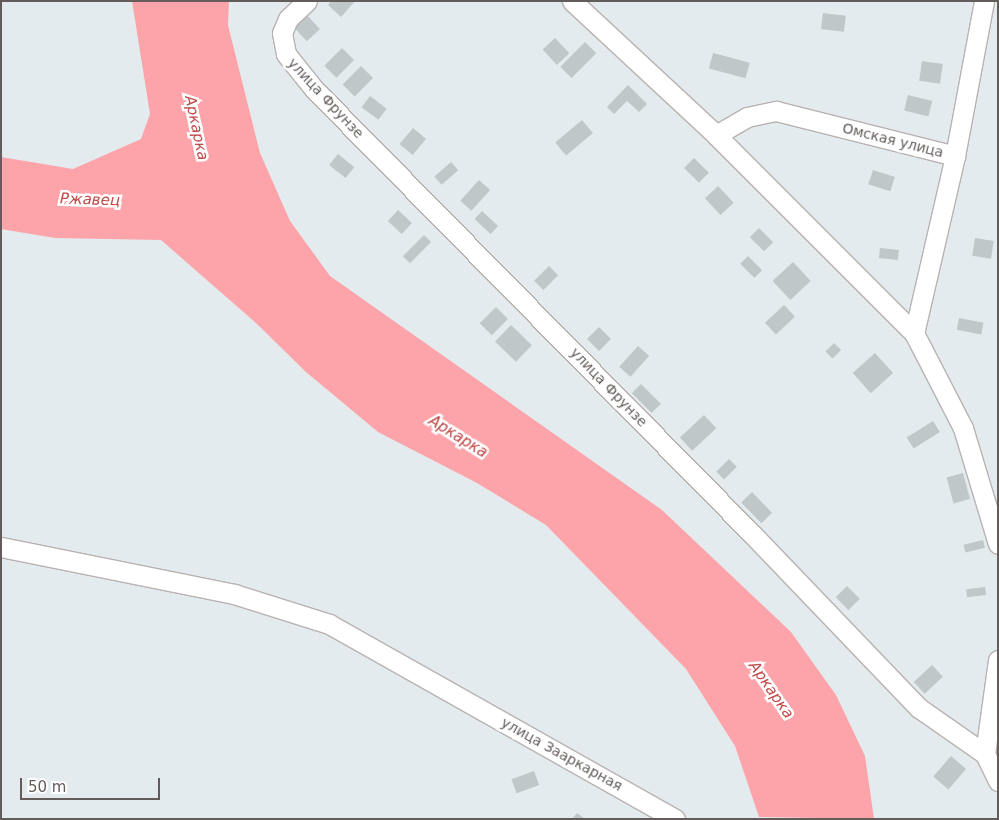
<!DOCTYPE html>
<meta charset="utf-8">
<style>
body{margin:0}
#map{position:relative;width:999px;height:820px;overflow:hidden;background:#e3ebee;font-family:"DejaVu Sans",sans-serif}
div>[style]{position:absolute}
.water>*{inset:0;background:#fca4aa}
.building>*{inset:0;background:#bfc7c8;transform-origin:0 0}
.roads{filter:drop-shadow(1px 0 #b8b2b1) drop-shadow(-1px 0 #b8b2b1) drop-shadow(0 1px #b8b2b1) drop-shadow(0 -1px #b8b2b1)}
.minor>*{height:19px;margin:-9.5px;padding:0 9.5px;transform-origin:9.5px;border-radius:9.5px;background:#fff}
span{translate:-50% -50%;white-space:nowrap;text-align:center;line-height:1.15;-webkit-text-stroke:5px #fff;paint-order:stroke}
.street-label{font-size:14px;color:#635c5b}
.water-label{font-size:15px;color:#c04847;font-style:italic}
.frame{position:absolute;inset:0;border:2px solid #635c5b;pointer-events:none}
.scale{position:absolute;left:20px;top:778px;width:140px;height:22px;box-sizing:border-box;border:2px solid #635c5b;border-top:0;padding-left:6px;font-size:15px;line-height:18px;white-space:nowrap;color:#635c5b;-webkit-text-stroke:4px #fff;paint-order:stroke}
</style>
<div id="map">
<div class="water">
<i style="clip-path:polygon(132px 1px,229px 1px,228px 25px,260px 153px,290px 221px,330px 276px,662px 510px,791px 632px,836px 695px,865px 756px,874px 819px,759px 817px,735px 746px,686px 669px,546px 525px,477px 483px,378px 432px,306px 372px,256px 323px,161px 240px,55px 238px,1px 229px,1px 157px,73px 169px,141px 139px,150px 114px)"></i>
</div>
<div class="building">
<i style="clip-path:polygon(331px 1px,355px 1px,341px 17px,328px 5px)"></i>
<i style="left:305px;top:13px;width:22px;height:18px;rotate:47deg"></i>
<i style="left:823px;top:13px;width:23px;height:16px;rotate:7deg"></i>
<i style="left:555px;top:38px;width:21px;height:17px;rotate:47deg"></i>
<i style="left:585px;top:42px;width:16px;height:35px;rotate:45deg"></i>
<i style="left:342px;top:48px;width:17px;height:25px;rotate:45deg"></i>
<i style="left:713px;top:53px;width:38px;height:16px;rotate:15deg"></i>
<i style="left:922px;top:61px;width:21px;height:20px;rotate:8deg"></i>
<i style="left:361px;top:66px;width:17px;height:26px;rotate:45deg"></i>
<i style="clip-path:polygon(628px 85px,647px 104px,639px 112px,627px 101px,614px 114px,607px 107px)"></i>
<i style="left:908px;top:95px;width:25px;height:16px;rotate:14deg"></i>
<i style="left:370px;top:96px;width:21px;height:14px;rotate:37deg"></i>
<i style="left:582px;top:120px;width:17px;height:35px;rotate:50deg"></i>
<i style="left:413px;top:128px;width:17px;height:21px;rotate:40deg"></i>
<i style="left:338px;top:154px;width:21px;height:14px;rotate:39deg"></i>
<i style="left:694px;top:158px;width:21px;height:14px;rotate:45deg"></i>
<i style="left:451px;top:162px;width:11px;height:22px;rotate:49deg"></i>
<i style="left:873px;top:170px;width:23px;height:15px;rotate:18deg"></i>
<i style="left:479px;top:180px;width:15px;height:28px;rotate:42deg"></i>
<i style="left:718px;top:186px;width:23px;height:18px;rotate:47deg"></i>
<i style="left:398px;top:210px;width:19px;height:15px;rotate:43deg"></i>
<i style="left:482px;top:211px;width:22px;height:11px;rotate:43deg"></i>
<i style="left:759px;top:228px;width:20px;height:13px;rotate:45deg"></i>
<i style="left:424px;top:235px;width:10px;height:30px;rotate:45deg"></i>
<i style="left:975px;top:238px;width:19px;height:18px;rotate:9deg"></i>
<i style="left:880px;top:248px;width:19px;height:10px;rotate:6deg"></i>
<i style="left:748px;top:256px;width:20px;height:11px;rotate:45deg"></i>
<i style="left:793px;top:262px;width:26px;height:28px;rotate:47deg"></i>
<i style="left:549px;top:266px;width:13px;height:21px;rotate:45deg"></i>
<i style="left:784px;top:305px;width:16px;height:26px;rotate:47deg"></i>
<i style="left:496px;top:307px;width:17px;height:23px;rotate:45deg"></i>
<i style="left:959px;top:318px;width:25px;height:12px;rotate:11deg"></i>
<i style="left:511px;top:325px;width:29px;height:23px;rotate:44deg"></i>
<i style="left:599px;top:327px;width:17px;height:17px;rotate:45deg"></i>
<i style="left:834px;top:343px;width:10px;height:12px;rotate:45deg"></i>
<i style="left:638px;top:346px;width:15px;height:28px;rotate:42deg"></i>
<i style="left:875px;top:353px;width:27px;height:30px;rotate:48deg"></i>
<i style="left:641px;top:384px;width:28px;height:13px;rotate:45deg"></i>
<i style="left:704px;top:415px;width:18px;height:33px;rotate:47deg"></i>
<i style="left:933px;top:421px;width:13px;height:31px;rotate:58deg"></i>
<i style="left:729px;top:459px;width:11px;height:18px;rotate:45deg"></i>
<i style="left:963px;top:473px;width:27px;height:17px;rotate:75deg"></i>
<i style="left:752px;top:492px;width:29px;height:15px;rotate:46deg"></i>
<i style="left:983px;top:540px;width:8px;height:20px;rotate:76deg"></i>
<i style="left:847px;top:586px;width:18px;height:16px;rotate:45deg"></i>
<i style="left:985px;top:587px;width:8px;height:19px;rotate:83deg"></i>
<i style="left:932px;top:665px;width:16px;height:25px;rotate:47deg"></i>
<i style="left:951px;top:756px;width:20px;height:27px;rotate:41deg"></i>
<i style="left:534px;top:771px;width:15px;height:24px;rotate:70deg"></i>
<i style="clip-path:polygon(577px 813px,585px 819px,572px 819px)"></i>
</div>
<div class="roads">
<div class="minor">
<i style="left:307px;top:1px;width:26px;rotate:137deg"></i>
<i style="left:288px;top:19px;width:15px;rotate:113deg"></i>
<i style="left:282px;top:33px;width:21px;rotate:79deg"></i>
<i style="left:286px;top:54px;width:45px;rotate:51.3deg"></i>
<i style="left:314px;top:89px;width:626px;rotate:45.45deg"></i>
<i style="left:753px;top:535px;width:240px;rotate:46.2deg"></i>
<i style="left:919px;top:708px;width:80px;rotate:34.9deg"></i>
<i style="left:572px;top:1px;width:197px;rotate:42.9deg"></i>
<i style="left:716px;top:135px;width:280px;rotate:45deg"></i>
<i style="left:914px;top:333px;width:107px;rotate:62.7deg"></i>
<i style="left:963px;top:428px;width:121px;rotate:73.2deg"></i>
<i style="left:716px;top:135px;width:36px;rotate:-30deg"></i>
<i style="left:747px;top:117px;width:30px;rotate:-12deg"></i>
<i style="left:776px;top:111px;width:185px;rotate:14.1deg"></i>
<i style="left:955px;top:156px;width:182px;rotate:103deg"></i>
<i style="left:955px;top:156px;width:158px;rotate:-79.4deg"></i>
<i style="left:1px;top:547px;width:238px;rotate:11.4deg"></i>
<i style="left:234px;top:594px;width:100px;rotate:17.5deg"></i>
<i style="left:329px;top:624px;width:397px;rotate:29.4deg"></i>
<i style="left:998px;top:660px;width:95px;rotate:97.9deg"></i>
<i style="left:985px;top:754px;width:30px;rotate:64deg"></i>
</div>
</div>
<div class="street-label">
<span style="left:326px;top:98px;rotate:47deg">улица Фрунзе</span>
<span style="left:893px;top:140px;rotate:14deg">Омская улица</span>
<span style="left:609px;top:387px;rotate:46deg">улица Фрунзе</span>
<span style="left:562px;top:754px;rotate:29deg">улица Зааркарная</span>
</div>
<div class="water-label">
<span style="left:196px;top:128px;rotate:78deg">Аркарка</span>
<span style="left:90px;top:200px;rotate:2deg">Ржавец</span>
<span style="left:458px;top:437px;rotate:32deg">Аркарка</span>
<span style="left:771px;top:690px;rotate:55deg">Аркарка</span>
</div>
<div class="frame"></div>
<div class="scale">50 m</div>
</div>
